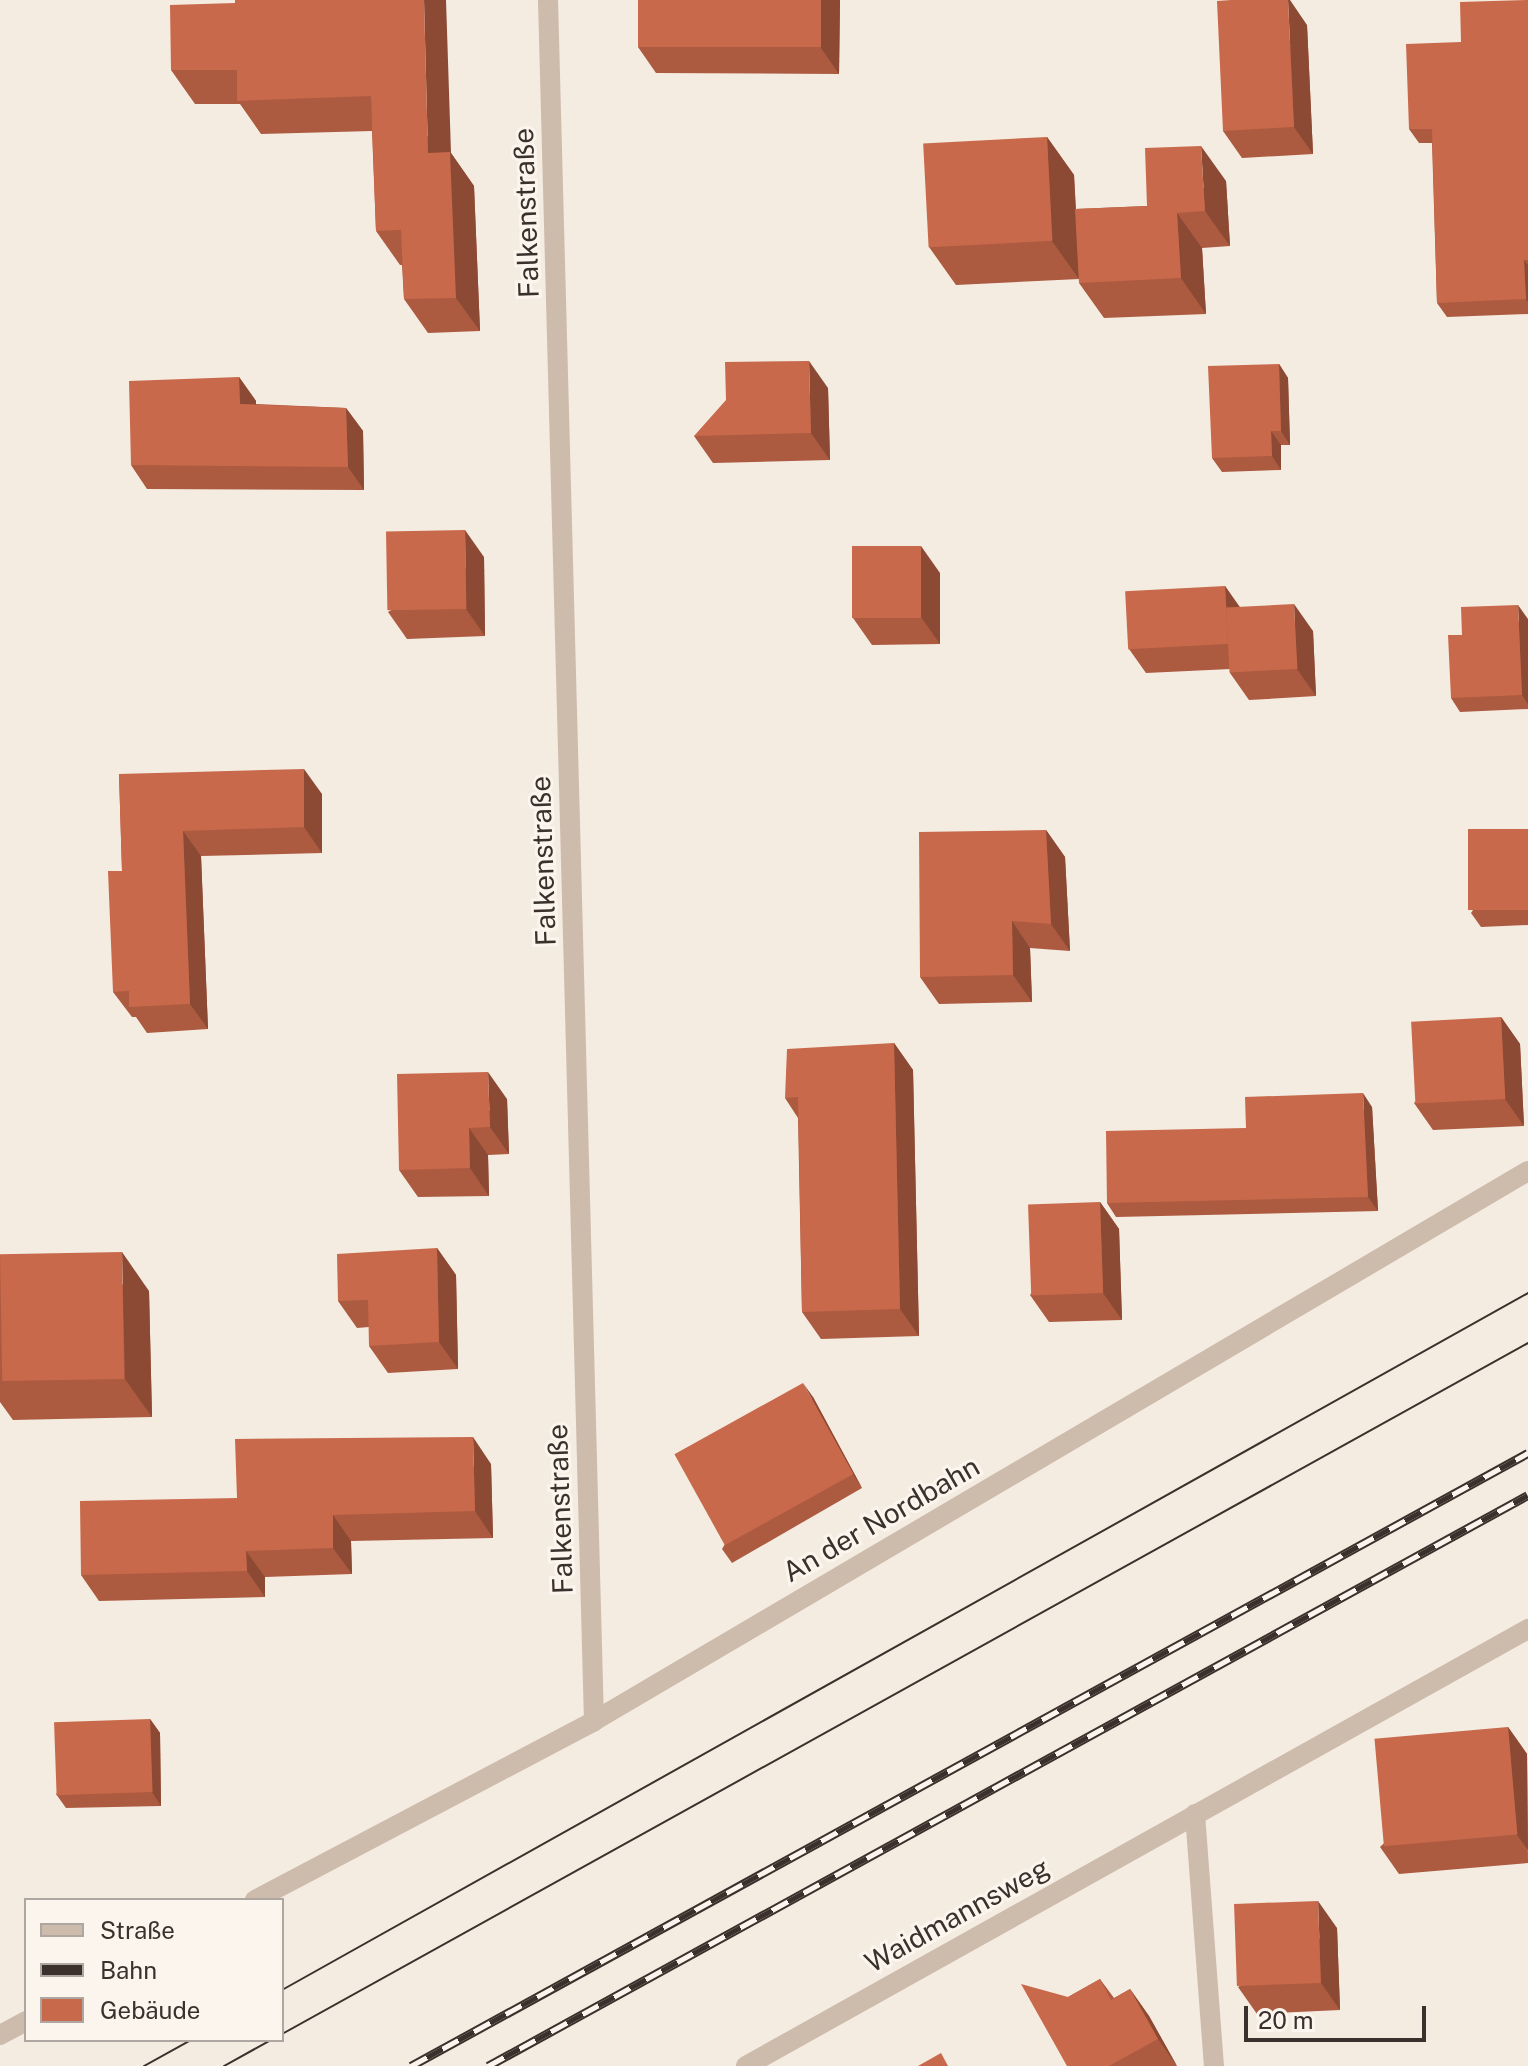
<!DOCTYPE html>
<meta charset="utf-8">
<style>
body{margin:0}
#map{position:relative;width:1528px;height:2066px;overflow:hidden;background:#f4ebe1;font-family:"Public Sans",sans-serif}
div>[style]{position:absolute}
.street>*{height:20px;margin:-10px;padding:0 10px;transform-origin:10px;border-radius:10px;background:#cdbbac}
.tram>*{height:2px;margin:-1px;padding:0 1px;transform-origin:1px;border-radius:1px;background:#3b302b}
.rail>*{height:9px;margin-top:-4.5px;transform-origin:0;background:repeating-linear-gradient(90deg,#fbf5ee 0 18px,#3b302b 0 36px);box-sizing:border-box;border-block:2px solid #3b302b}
.wall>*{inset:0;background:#ac5a40}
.shaded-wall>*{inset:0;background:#8c4a34}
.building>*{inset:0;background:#c8694b;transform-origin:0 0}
span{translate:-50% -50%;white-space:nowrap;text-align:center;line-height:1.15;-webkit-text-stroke:6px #fbf5ee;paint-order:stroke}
.street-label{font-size:28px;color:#3b302b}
.legend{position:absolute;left:24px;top:1898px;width:260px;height:144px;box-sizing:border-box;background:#fbf5ee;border:2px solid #aea6a0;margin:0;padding:10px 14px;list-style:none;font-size:24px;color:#3b302b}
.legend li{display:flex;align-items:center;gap:16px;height:40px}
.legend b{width:40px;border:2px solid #aea6a0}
.scale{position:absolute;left:1244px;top:2006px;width:182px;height:36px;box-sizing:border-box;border:4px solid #3b302b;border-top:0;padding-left:10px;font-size:24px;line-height:28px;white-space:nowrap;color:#3b302b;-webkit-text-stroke:6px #fbf5ee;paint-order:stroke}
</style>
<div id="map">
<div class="street">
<i style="left:548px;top:0;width:1722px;rotate:88.47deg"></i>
<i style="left:1195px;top:1814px;width:253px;rotate:85.7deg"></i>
<i style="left:255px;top:1900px;width:383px;rotate:-27.8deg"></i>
<i style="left:594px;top:1721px;width:1084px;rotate:-30.49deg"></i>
<i style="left:0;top:2035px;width:30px;rotate:-28deg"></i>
<i style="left:746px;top:2066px;width:896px;rotate:-29.2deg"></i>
</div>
<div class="tram">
<i style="left:282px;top:1990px;width:1428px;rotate:-29.22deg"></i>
<i style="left:282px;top:2034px;width:1425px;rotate:-29.01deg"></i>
<i style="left:144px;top:2066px;width:54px;rotate:-29deg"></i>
<i style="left:224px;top:2066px;width:54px;rotate:-29deg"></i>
</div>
<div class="rail">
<i style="left:411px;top:2066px;width:1274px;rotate:-28.76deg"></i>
<i style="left:488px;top:2066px;width:1186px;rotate:-28.77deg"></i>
</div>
<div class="wall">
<i style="clip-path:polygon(235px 0,451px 153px,474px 186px,480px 331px,428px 333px,404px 299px,402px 265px,400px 265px,376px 231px,372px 131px,261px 134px,240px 104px,195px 104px,171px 70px,235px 3px)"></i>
<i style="clip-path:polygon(638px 0,840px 0,839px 74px,656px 73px,638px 47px)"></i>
<i style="clip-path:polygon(1528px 0,1528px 314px,1447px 317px,1437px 303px,1432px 143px,1419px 143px,1409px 129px)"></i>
<i style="clip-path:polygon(1307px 25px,1313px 154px,1242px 158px,1223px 131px)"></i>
<i style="clip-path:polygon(1047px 137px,1074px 175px,1076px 209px,1147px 206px,1226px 181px,1230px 246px,1202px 248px,1206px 314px,1104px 318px,1079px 283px,1079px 279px,956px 285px,929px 247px)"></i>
<i style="clip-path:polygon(1279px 364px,1288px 378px,1290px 445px,1281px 445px,1281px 470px,1222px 472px,1212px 458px)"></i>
<i style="clip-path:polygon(239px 377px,256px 401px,256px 404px,346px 408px,363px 431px,364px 490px,147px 489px,131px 465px)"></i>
<i style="clip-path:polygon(828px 388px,830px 460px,713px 463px,694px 436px)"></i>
<i style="clip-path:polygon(484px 557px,485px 636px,407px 639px,388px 612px)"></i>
<i style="clip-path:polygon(940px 573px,940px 644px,872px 645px,853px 618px)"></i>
<i style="clip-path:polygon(1225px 586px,1239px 607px,1313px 631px,1316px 696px,1249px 700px,1230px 673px,1230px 669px,1146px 673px,1129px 649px)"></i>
<i style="clip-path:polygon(1528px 619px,1528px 709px,1460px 712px,1451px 698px,1462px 635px)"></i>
<i style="clip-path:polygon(119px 774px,322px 794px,322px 853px,201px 856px,208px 1029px,147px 1033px,136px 1017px,132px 1017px,113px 992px,122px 871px)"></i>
<i style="clip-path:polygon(1528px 829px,1528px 925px,1481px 927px,1471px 913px)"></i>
<i style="clip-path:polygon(1046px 830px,1065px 857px,1070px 951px,1030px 948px,1032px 1002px,939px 1004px,920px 977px)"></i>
<i style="clip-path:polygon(1501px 1017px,1520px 1044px,1524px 1126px,1433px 1130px,1414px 1103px)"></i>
<i style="clip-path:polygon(894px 1043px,913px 1070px,919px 1336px,821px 1339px,802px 1312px,798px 1118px,785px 1098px)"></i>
<i style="clip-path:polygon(507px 1099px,509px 1154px,488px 1155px,489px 1196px,418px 1197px,399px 1170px)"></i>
<i style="clip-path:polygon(1372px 1107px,1378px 1211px,1116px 1217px,1107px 1203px)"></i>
<i style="clip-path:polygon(1100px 1202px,1119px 1229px,1122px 1320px,1049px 1322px,1030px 1295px)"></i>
<i style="clip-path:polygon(437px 1248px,456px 1275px,458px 1369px,388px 1373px,369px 1346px,369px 1327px,357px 1328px,338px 1301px)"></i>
<i style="clip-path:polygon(0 1255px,149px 1291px,152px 1417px,13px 1420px,0 1402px)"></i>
<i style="clip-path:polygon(813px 1397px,862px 1488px,732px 1563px,722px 1549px)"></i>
<i style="clip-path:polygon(491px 1464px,493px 1538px,351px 1541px,352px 1574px,265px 1577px,265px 1597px,99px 1601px,81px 1575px,237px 1498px)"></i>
<i style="clip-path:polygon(150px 1719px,160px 1733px,161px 1806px,66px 1808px,56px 1794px)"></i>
<i style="clip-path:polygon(1508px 1727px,1527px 1754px,1528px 1863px,1399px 1874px,1380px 1847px)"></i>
<i style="clip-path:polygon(1337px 1928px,1340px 2010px,1257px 2014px,1238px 1987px)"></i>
<i style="clip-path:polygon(1100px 1979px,1114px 1998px,1130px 1989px,1149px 2016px,1177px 2066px,1067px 2066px,1068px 1997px)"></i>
</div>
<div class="shaded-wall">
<i style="clip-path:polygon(424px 0,446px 0,451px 153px,474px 186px,480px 331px,456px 298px,428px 153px)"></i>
<i style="clip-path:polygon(821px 0,840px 0,839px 74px,821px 48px)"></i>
<i style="clip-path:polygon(1288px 0,1290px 0,1307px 25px,1313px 154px,1294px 127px)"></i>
<i style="clip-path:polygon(1047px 137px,1074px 175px,1079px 279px,1052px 241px)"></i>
<i style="clip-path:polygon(1201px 146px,1226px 181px,1230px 246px,1205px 211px)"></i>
<i style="clip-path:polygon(1177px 213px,1202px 248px,1206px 314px,1181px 278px)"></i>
<i style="clip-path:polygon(1524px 260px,1528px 265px,1528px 302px,1526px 299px)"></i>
<i style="clip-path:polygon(809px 361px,828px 388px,830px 460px,811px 433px)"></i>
<i style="clip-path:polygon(1279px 364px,1288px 378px,1290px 445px,1281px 431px)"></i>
<i style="clip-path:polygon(239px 377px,256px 401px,256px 427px,240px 404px)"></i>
<i style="clip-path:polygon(346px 408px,363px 431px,364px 490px,348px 467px)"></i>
<i style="clip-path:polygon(1271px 431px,1281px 445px,1281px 470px,1272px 456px)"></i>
<i style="clip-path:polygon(465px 530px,484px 557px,485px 636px,466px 609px)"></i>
<i style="clip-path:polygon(921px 546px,940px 573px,940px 644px,921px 617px)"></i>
<i style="clip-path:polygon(1225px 586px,1242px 610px,1229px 644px)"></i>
<i style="clip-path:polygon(1294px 604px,1313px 631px,1316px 696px,1297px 669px)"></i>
<i style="clip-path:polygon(1518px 605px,1528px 619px,1528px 704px,1522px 695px)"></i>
<i style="clip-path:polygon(304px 769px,322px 794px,322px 853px,304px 827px)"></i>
<i style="clip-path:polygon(1046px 830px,1065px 857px,1070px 951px,1051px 924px)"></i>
<i style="clip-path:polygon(183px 831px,201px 856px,208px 1029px,190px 1004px)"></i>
<i style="clip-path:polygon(1012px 921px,1030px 948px,1032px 1002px,1013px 975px)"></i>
<i style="clip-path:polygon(1501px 1017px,1520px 1044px,1524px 1126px,1505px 1099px)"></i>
<i style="clip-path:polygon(894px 1043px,913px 1070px,919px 1336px,900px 1309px)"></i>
<i style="clip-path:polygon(488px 1072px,507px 1099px,509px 1154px,490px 1127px)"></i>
<i style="clip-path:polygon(1363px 1093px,1372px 1107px,1378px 1211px,1368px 1197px)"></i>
<i style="clip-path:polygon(469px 1128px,488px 1155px,489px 1196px,470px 1168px)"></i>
<i style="clip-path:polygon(1100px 1202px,1119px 1229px,1122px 1320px,1103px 1293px)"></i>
<i style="clip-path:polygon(437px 1248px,456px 1275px,458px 1369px,439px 1342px)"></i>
<i style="clip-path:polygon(122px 1252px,149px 1291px,152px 1417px,125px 1379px)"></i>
<i style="clip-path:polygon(803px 1383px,813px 1397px,862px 1488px,853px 1474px)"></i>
<i style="clip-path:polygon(473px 1437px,491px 1464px,493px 1538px,475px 1511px)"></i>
<i style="clip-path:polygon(333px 1515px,351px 1541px,352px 1574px,333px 1548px)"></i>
<i style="clip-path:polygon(246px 1551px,265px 1577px,265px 1597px,247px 1571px)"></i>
<i style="clip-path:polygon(150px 1719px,160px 1733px,161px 1806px,152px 1792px)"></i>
<i style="clip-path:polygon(1508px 1727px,1527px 1754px,1528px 1850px,1517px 1835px)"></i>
<i style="clip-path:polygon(1318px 1901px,1337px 1928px,1340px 2010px,1321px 1983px)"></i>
<i style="clip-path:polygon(1130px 1989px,1149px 2016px,1177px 2066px,1158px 2039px)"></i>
</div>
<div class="building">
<i style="clip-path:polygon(235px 0,424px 0,428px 153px,450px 152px,456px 298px,404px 299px,401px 230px,376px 231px,371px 96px,237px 101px,237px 70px,171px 70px,170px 5px,235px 3px)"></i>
<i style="left:638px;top:0;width:183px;height:47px"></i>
<i style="clip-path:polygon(1231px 0,1288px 0,1294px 127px,1223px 131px,1217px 1px)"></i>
<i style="clip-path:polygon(1528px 0,1528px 260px,1524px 260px,1526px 299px,1437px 303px,1432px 129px,1409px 129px,1406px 44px,1461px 42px,1460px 2px)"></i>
<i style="left:1047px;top:137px;width:104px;height:124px;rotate:87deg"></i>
<i style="clip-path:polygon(1201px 146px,1205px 211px,1177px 213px,1181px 278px,1079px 283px,1075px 209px,1147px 206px,1145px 148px)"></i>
<i style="clip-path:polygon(809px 361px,811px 433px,694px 436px,726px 400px,725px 362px)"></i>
<i style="clip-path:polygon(1279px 364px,1281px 431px,1271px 431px,1272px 456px,1212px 458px,1208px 366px)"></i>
<i style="clip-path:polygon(239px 377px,240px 404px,346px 408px,348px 467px,131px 465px,129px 381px)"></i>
<i style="left:465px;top:530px;width:79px;height:79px;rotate:89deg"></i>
<i style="left:852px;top:546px;width:69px;height:72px"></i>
<i style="left:1225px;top:586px;width:58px;height:100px;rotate:87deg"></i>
<i style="left:1294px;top:604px;width:65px;height:68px;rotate:87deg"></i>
<i style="clip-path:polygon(1518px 605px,1522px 695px,1451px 698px,1448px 635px,1462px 635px,1461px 607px)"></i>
<i style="clip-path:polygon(304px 769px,304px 827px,183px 831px,190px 1004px,129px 1007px,129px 991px,113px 992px,108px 871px,122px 871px,119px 774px)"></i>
<i style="left:1528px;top:829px;width:81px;height:60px;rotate:90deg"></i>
<i style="clip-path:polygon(1046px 830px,1051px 924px,1012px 921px,1013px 975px,920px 977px,919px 832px)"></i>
<i style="left:1501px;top:1017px;width:82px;height:90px;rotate:87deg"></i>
<i style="clip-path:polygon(894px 1043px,900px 1309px,802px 1312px,798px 1097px,785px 1098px,787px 1049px)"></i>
<i style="clip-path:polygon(488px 1072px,490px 1127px,469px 1128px,470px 1168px,399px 1170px,397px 1074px)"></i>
<i style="clip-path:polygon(1363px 1093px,1368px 1197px,1107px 1203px,1106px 1131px,1246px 1128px,1245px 1097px)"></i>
<i style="left:1100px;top:1202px;width:91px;height:72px;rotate:88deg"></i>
<i style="clip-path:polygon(437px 1248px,439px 1342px,369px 1346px,368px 1300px,338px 1301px,337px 1254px)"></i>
<i style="left:122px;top:1252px;width:127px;height:122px;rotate:89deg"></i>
<i style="left:803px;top:1383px;width:104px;height:147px;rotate:61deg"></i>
<i style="clip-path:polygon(473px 1437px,475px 1511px,333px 1515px,333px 1548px,246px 1551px,247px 1571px,81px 1575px,80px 1501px,237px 1498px,235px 1439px)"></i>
<i style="left:150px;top:1719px;width:73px;height:96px;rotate:88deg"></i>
<i style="left:1508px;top:1727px;width:108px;height:134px;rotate:85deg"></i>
<i style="left:1318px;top:1901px;width:82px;height:84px;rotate:88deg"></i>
<i style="clip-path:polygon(1100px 1979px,1111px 2000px,1130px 1989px,1158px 2039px,1109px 2066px,1067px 2066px,1021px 1984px,1068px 1997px)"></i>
<i style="clip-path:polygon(941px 2053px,948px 2066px,918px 2066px)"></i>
</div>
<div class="street-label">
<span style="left:526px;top:213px;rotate:-92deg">Falkenstraße</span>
<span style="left:543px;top:861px;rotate:-92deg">Falkenstraße</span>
<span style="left:560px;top:1509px;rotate:-92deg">Falkenstraße</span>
<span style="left:881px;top:1519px;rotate:-30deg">An der Nordbahn</span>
<span style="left:957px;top:1915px;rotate:-29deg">Waidmannsweg</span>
</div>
<ul class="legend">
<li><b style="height:10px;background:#cdbbac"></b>Straße</li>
<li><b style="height:10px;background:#3b302b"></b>Bahn</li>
<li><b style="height:22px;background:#c8694b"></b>Gebäude</li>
</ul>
<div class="scale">20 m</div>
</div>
